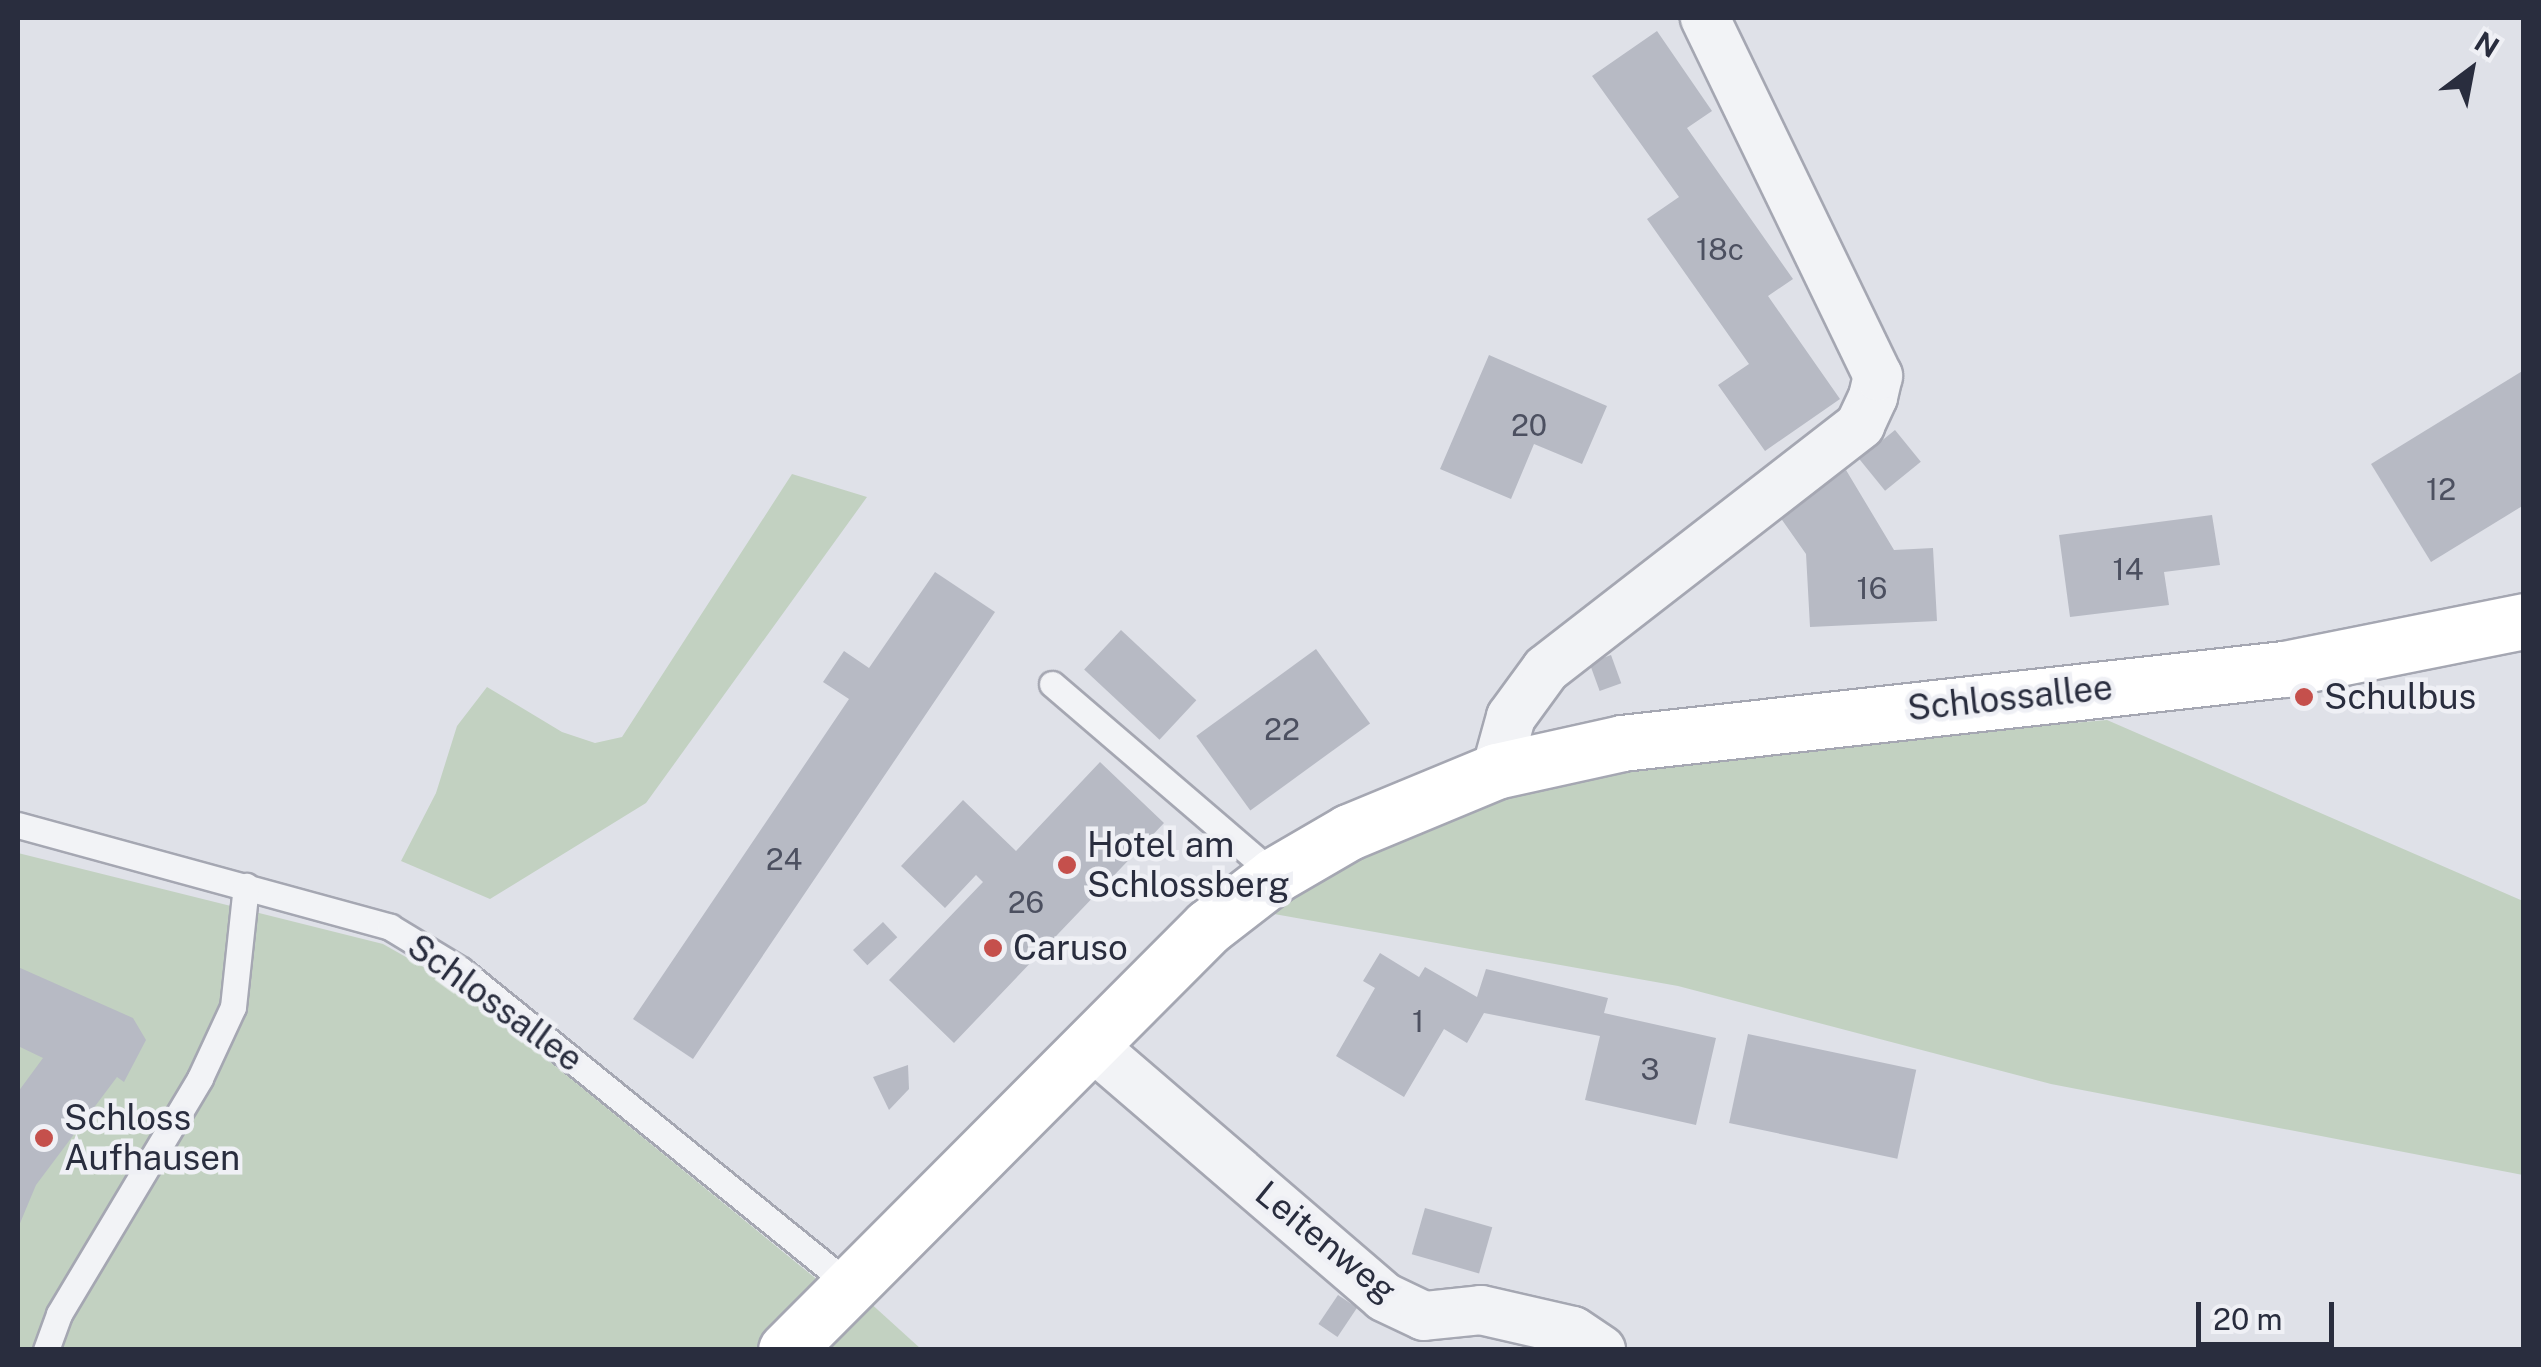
<!DOCTYPE html>
<style>
body{margin:0}
#map{position:relative;width:2541px;height:1367px;overflow:hidden;background:#dfe1e8;font-family:"Public Sans",sans-serif}
div>[style]{position:absolute}
.green>*{inset:0;background:#c2d1c1}
.building>*{inset:0;background:#b7bac4;transform-origin:0 0}
.roads{filter:drop-shadow(2px 0 #a5a7b2) drop-shadow(-2px 0 #a5a7b2) drop-shadow(0 2px #a5a7b2) drop-shadow(0 -2px #a5a7b2)}
.service>*{height:25px;margin:-12.5px;padding:0 12.5px;transform-origin:12.5px;border-radius:12.5px;background:#f2f3f6}
.minor>*{height:48px;margin:-24px;padding:0 24px;transform-origin:24px;border-radius:24px;background:#f2f3f6}
.secondary>*{height:55px;margin:-27.5px;padding:0 27.5px;transform-origin:27.5px;border-radius:27.5px;background:#fff}
.dots>*{width:28px;height:28px;translate:-50% -50%;box-sizing:border-box;border:5px solid #eff0f5;border-radius:50%}
span{translate:-50% -50%;white-space:nowrap;text-align:center;line-height:1.15;-webkit-text-stroke:9px #eff0f5;paint-order:stroke}
.number-label{font-size:30px;color:#4c5060}
.number-label span{-webkit-text-stroke-width:0}
.poi-label{font-size:35px;color:#292d3e}
.left{translate:0 -50%;text-align:left}
.street-label{font-size:35px;color:#292d3e}
.frame{position:absolute;inset:0;border:20px solid #292d3e;pointer-events:none}
.north{position:absolute;left:2421px;top:20px;width:100px;height:100px;-webkit-text-stroke:8px #eff0f5;paint-order:stroke;rotate:32deg;font-size:28px;font-weight:700;line-height:40px;text-align:center;color:#292d3e}
.north::after{content:'';display:block;margin:auto;width:35px;height:45px;background:#292d3e;clip-path:polygon(50% 0,100% 100%,50% 72%,0 100%)}
.scale{position:absolute;left:2196px;top:1302px;width:138px;height:45px;box-sizing:border-box;border:5px solid #292d3e;border-top:0;padding-left:12px;font-size:30px;line-height:35px;white-space:nowrap;color:#292d3e;-webkit-text-stroke:8px #eff0f5;paint-order:stroke}
</style>
<div id="map">
<div class="green">
<i style="clip-path:polygon(792px 474px,867px 497px,646px 803px,490px 899px,401px 861px,436px 793px,457px 726px,487px 687px,562px 732px,595px 743px,622px 737px)"></i>
<i style="clip-path:polygon(2107px 720px,2523px 901px,2523px 1175px,2051px 1084px,1678px 986px,1263px 912px,1400px 835px,1552px 779px,1754px 751px)"></i>
<i style="clip-path:polygon(18px 853px,383px 944px,457px 986px,825px 1286px,757px 1349px,18px 1350px)"></i>
<i style="clip-path:polygon(867px 1300px,921px 1349px,816px 1350px)"></i>
</div>
<div class="building">
<i style="clip-path:polygon(1657px 31px,1712px 111px,1687px 128px,1793px 279px,1768px 296px,1840px 399px,1765px 451px,1718px 385px,1749px 364px,1647px 219px,1679px 197px,1592px 76px)"></i>
<i style="clip-path:polygon(1489px 355px,1607px 406px,1582px 464px,1534px 444px,1511px 499px,1440px 469px)"></i>
<i style="clip-path:polygon(2524px 370px,2524px 505px,2431px 562px,2371px 464px)"></i>
<i style="left:1895px;top:430px;width:41px;height:46px;rotate:51deg"></i>
<i style="clip-path:polygon(1846px 470px,1894px 550px,1933px 548px,1937px 621px,1810px 627px,1806px 554px,1780px 517px)"></i>
<i style="clip-path:polygon(2212px 515px,2220px 565px,2164px 572px,2169px 605px,2070px 617px,2059px 535px)"></i>
<i style="clip-path:polygon(935px 572px,995px 612px,693px 1059px,633px 1019px,849px 699px,823px 682px,844px 651px,869px 668px)"></i>
<i style="left:1121px;top:630px;width:103px;height:54px;rotate:43deg"></i>
<i style="left:1316px;top:649px;width:92px;height:148px;rotate:54deg"></i>
<i style="left:1611px;top:655px;width:30px;height:23px;rotate:70deg"></i>
<i style="clip-path:polygon(1100px 762px,1164px 823px,954px 1043px,889px 980px,983px 882px,976px 875px,945px 908px,901px 866px,963px 800px,1016px 851px)"></i>
<i style="left:883px;top:922px;width:21px;height:41px;rotate:47deg"></i>
<i style="clip-path:polygon(1380px 953px,1419px 977px,1425px 967px,1477px 997px,1486px 969px,1608px 998px,1604px 1013px,1716px 1038px,1696px 1125px,1585px 1100px,1600px 1036px,1484px 1013px,1467px 1043px,1444px 1029px,1404px 1097px,1336px 1056px,1375px 988px,1363px 981px)"></i>
<i style="clip-path:polygon(18px 967px,133px 1018px,146px 1040px,124px 1082px,117px 1077px,36px 1185px,18px 1228px,18px 1092px,43px 1058px,18px 1046px)"></i>
<i style="left:1748px;top:1034px;width:172px;height:91px;rotate:12deg"></i>
<i style="clip-path:polygon(908px 1065px,909px 1089px,889px 1110px,873px 1077px)"></i>
<i style="left:1425px;top:1208px;width:70px;height:48px;rotate:16deg"></i>
<i style="left:1338px;top:1295px;width:23px;height:35px;rotate:34deg"></i>
</div>
<div class="roads">
<div class="service">
<i style="left:1052px;top:684px;width:294px;rotate:40.6deg"></i>
<i style="left:18px;top:825px;width:386px;rotate:15.3deg"></i>
<i style="left:390px;top:927px;width:83px;rotate:31.2deg"></i>
<i style="left:461px;top:970px;width:503px;rotate:39.03deg"></i>
<i style="left:46px;top:1350px;width:38px;rotate:-70deg"></i>
<i style="left:59px;top:1314px;width:275px;rotate:-59.1deg"></i>
<i style="left:200px;top:1078px;width:78px;rotate:-65.1deg"></i>
<i style="left:233px;top:1007px;width:122px;rotate:-83.9deg"></i>
</div>
<div class="minor">
<i style="left:1496px;top:771px;width:56px;rotate:-74.5deg"></i>
<i style="left:1511px;top:717px;width:59px;rotate:-53.9deg"></i>
<i style="left:1546px;top:669px;width:398px;rotate:-37.8deg"></i>
<i style="left:1860px;top:425px;width:31px;rotate:-65deg"></i>
<i style="left:1873px;top:397px;width:22px;rotate:-77deg"></i>
<i style="left:1878px;top:376px;width:398px;rotate:-115.8deg"></i>
<i style="left:1089px;top:1043px;width:389px;rotate:40.7deg"></i>
<i style="left:1384px;top:1297px;width:44px;rotate:25.4deg"></i>
<i style="left:1424px;top:1316px;width:57px;rotate:-6deg"></i>
<i style="left:1481px;top:1310px;width:94px;rotate:12.9deg"></i>
<i style="left:1573px;top:1331px;width:34px;rotate:34deg"></i>
</div>
<div class="secondary">
<i style="left:786px;top:1350px;width:598px;rotate:-45.07deg"></i>
<i style="left:1208px;top:927px;width:85px;rotate:-37.8deg"></i>
<i style="left:1275px;top:875px;width:86px;rotate:-30.2deg"></i>
<i style="left:1349px;top:832px;width:159px;rotate:-22.5deg"></i>
<i style="left:1496px;top:771px;width:129px;rotate:-12.5deg"></i>
<i style="left:1622px;top:743px;width:666px;rotate:-6.38deg"></i>
<i style="left:2284px;top:669px;width:245px;rotate:-11.3deg"></i>
</div>
</div>
<div class="dots">
<i style="left:2304px;top:697px;background:#c5504c"></i>
<i style="left:1067px;top:865px;background:#c5504c"></i>
<i style="left:993px;top:948px;background:#c5504c"></i>
<i style="left:44px;top:1138px;background:#c5504c"></i>
</div>
<div class="number-label">
<span style="left:1720px;top:249px">18c</span>
<span style="left:1529px;top:425px">20</span>
<span style="left:2441px;top:489px">12</span>
<span style="left:2128px;top:569px">14</span>
<span style="left:1872px;top:588px">16</span>
<span style="left:1282px;top:729px">22</span>
<span style="left:784px;top:859px">24</span>
<span style="left:1026px;top:902px">26</span>
<span style="left:1418px;top:1021px">1</span>
<span style="left:1650px;top:1069px">3</span>
</div>
<div class="poi-label">
<span class="left" style="left:2324px;top:697px">Schulbus</span>
<span class="left" style="left:1087px;top:865px">Hotel am<br>Schlossberg</span>
<span class="left" style="left:1013px;top:948px">Caruso</span>
<span class="left" style="left:64px;top:1138px">Schloss<br>Aufhausen</span>
</div>
<div class="street-label">
<span style="left:2010px;top:698px;rotate:-6deg">Schlossallee</span>
<span style="left:495px;top:1003px;rotate:36deg">Schlossallee</span>
<span style="left:1326px;top:1242px;rotate:39deg">Leitenweg</span>
</div>
<div class="frame"></div>
<div class="north">N</div>
<div class="scale">20 m</div>
</div>
